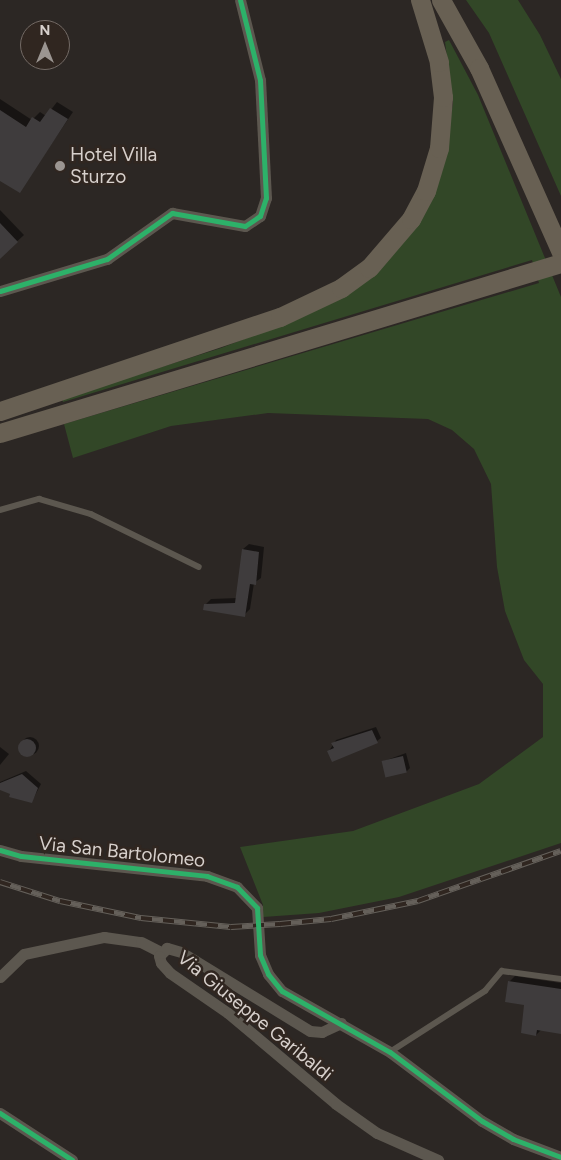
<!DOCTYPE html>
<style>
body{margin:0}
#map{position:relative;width:561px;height:1160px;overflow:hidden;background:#2c2724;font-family:Figtree,sans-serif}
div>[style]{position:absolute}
.green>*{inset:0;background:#324727}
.shadow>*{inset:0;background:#0007}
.round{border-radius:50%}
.building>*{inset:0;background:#3f3c3d;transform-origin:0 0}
.lane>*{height:5.5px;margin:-2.75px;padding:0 2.75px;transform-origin:2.75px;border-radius:2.75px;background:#5c574f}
.street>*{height:11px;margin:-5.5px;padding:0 5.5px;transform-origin:5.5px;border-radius:5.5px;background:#5c574f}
.primary>*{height:19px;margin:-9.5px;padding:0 9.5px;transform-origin:9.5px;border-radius:9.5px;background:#686053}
.rail>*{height:5.5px;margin-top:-2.75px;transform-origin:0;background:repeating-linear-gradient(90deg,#302620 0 11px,#65605a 0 22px);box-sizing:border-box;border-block:1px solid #65605a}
.cycleway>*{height:5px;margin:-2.5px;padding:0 2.5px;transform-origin:2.5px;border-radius:2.5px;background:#2db169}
.dots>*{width:14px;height:14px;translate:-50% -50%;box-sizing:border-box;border:2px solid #302620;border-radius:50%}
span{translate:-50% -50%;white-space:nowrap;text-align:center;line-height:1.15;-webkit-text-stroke:5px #302620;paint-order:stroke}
.poi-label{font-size:19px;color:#d7d0cc}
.left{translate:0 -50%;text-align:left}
.street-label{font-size:19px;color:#d7d0cc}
.north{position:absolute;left:20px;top:20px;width:50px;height:50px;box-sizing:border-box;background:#302620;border:1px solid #736a65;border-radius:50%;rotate:0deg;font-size:14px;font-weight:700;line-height:20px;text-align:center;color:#d7d0cc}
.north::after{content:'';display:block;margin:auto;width:18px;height:22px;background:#9b9591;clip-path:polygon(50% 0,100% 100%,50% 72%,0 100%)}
</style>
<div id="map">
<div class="green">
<i style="clip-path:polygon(466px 0,518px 0,540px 35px,561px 79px,561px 196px,489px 33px)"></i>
<i style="clip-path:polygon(449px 40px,478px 95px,561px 297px,561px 843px,399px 897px,319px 913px,263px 917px,263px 905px,240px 847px,353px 831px,479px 784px,543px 737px,543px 684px,524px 660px,505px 611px,497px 567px,491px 484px,474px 449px,452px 430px,428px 419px,268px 413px,171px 426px,73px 458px,64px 424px,539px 283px,532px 260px,63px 402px,62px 399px,221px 348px,291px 321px,367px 280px,417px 227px,442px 172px,453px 103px,445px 42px)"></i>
</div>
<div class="shadow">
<i style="clip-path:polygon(0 99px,32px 120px,40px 112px,46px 116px,57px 102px,73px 112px,19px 192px,0 179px)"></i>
<i style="clip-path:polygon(0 210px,24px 235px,0 257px)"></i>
<i style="clip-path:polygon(249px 544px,264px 547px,261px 578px,254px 583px,250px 609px,244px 615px,205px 605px,211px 599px,237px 598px,243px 549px)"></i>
<i style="clip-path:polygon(376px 727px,381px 738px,377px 741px,329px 751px,336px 740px)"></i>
<i class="round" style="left:21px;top:737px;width:18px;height:18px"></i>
<i style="clip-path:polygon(0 747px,9px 754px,0 765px)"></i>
<i style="clip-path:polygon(406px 753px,410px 768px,406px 772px,384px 761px)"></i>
<i style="clip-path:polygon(26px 771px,41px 784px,32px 801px,0 789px,0 782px)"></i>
<i style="clip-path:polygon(515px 976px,561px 983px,561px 1032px,541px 1030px,536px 1035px,525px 1004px,509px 982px)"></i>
</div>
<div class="building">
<i style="clip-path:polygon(50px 108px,68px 119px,20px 193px,0 181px,0 110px,26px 127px,32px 117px,40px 122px)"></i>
<i style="clip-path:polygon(0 223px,18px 242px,0 259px)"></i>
<i style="clip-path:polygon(242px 549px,259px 552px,256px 585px,250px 584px,245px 617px,203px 610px,204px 604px,235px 603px)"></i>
<i style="clip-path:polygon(372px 730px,378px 743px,332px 762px,327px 751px,334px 748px,331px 743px)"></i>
<i class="round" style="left:18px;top:739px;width:18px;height:18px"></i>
<i style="left:403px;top:756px;width:17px;height:22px;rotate:77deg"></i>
<i style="clip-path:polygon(22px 774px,38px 788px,32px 803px,9px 797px,10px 794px,0 790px,0 783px)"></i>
<i style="clip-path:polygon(508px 981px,561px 989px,561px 1034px,537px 1030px,536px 1036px,521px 1033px,524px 1005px,505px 1002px)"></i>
</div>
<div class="lane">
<i style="left:0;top:510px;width:41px;rotate:-15.8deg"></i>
<i style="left:39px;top:499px;width:54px;rotate:16.1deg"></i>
<i style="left:91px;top:514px;width:120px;rotate:26.1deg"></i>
<i style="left:390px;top:1052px;width:113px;rotate:-32.7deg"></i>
<i style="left:485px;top:991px;width:26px;rotate:-50deg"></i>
<i style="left:502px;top:971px;width:60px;rotate:7.7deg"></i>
</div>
<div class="street">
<i style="left:0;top:291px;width:112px;rotate:-16.7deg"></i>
<i style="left:107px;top:259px;width:80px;rotate:-35.3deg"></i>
<i style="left:172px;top:213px;width:74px;rotate:10.1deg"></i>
<i style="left:245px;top:226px;width:18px;rotate:-34deg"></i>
<i style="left:260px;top:216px;width:19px;rotate:-72deg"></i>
<i style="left:266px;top:198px;width:118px;rotate:-92.9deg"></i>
<i style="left:260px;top:80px;width:82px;rotate:-104deg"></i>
<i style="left:0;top:850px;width:22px;rotate:16deg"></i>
<i style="left:21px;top:856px;width:187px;rotate:6.1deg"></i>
<i style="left:207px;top:876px;width:32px;rotate:20deg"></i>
<i style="left:237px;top:887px;width:29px;rotate:46deg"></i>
<i style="left:257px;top:908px;width:47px;rotate:86.3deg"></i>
<i style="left:260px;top:955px;width:21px;rotate:67deg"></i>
<i style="left:268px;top:974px;width:22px;rotate:51deg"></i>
<i style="left:282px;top:991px;width:124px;rotate:29.5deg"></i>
<i style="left:390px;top:1052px;width:115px;rotate:36.9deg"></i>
<i style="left:482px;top:1121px;width:36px;rotate:30deg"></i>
<i style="left:513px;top:1139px;width:51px;rotate:20.6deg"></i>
<i style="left:0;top:977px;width:33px;rotate:-44deg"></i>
<i style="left:24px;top:954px;width:82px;rotate:-12deg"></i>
<i style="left:104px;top:937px;width:37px;rotate:8deg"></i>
<i style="left:141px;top:942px;width:22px;rotate:27deg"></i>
<i style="left:341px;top:1023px;width:21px;rotate:155deg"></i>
<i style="left:322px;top:1032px;width:12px;rotate:-175deg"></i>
<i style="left:310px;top:1031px;width:151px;rotate:-148.5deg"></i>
<i style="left:181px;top:952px;width:15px;rotate:-164deg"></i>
<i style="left:167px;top:948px;width:11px;rotate:135deg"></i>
<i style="left:159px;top:956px;width:7px;rotate:74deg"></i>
<i style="left:161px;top:963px;width:13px;rotate:48deg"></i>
<i style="left:170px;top:973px;width:70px;rotate:34.6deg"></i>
<i style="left:228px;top:1013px;width:141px;rotate:40.1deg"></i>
<i style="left:336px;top:1104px;width:50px;rotate:35.3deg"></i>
<i style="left:377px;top:1133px;width:67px;rotate:23.9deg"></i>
<i style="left:0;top:1113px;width:86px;rotate:33.1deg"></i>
</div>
<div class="primary">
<i style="left:441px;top:0;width:78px;rotate:60.8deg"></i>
<i style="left:479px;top:68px;width:201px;rotate:66deg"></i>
<i style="left:0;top:411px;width:295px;rotate:-18.6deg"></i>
<i style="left:280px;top:317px;width:68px;rotate:-25.4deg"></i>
<i style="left:341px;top:288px;width:34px;rotate:-36deg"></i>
<i style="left:369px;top:268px;width:65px;rotate:-49.4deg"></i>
<i style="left:411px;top:219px;width:32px;rotate:-62deg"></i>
<i style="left:426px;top:191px;width:45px;rotate:-73.2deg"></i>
<i style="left:439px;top:148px;width:51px;rotate:-85.5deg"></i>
<i style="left:443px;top:97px;width:35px;rotate:-97deg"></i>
<i style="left:439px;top:62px;width:65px;rotate:-107deg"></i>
<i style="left:0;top:433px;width:586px;rotate:-16.86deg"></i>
</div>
<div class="rail">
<i style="left:0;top:882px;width:63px;rotate:17.6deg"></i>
<i style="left:60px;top:901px;width:83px;rotate:11.9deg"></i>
<i style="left:141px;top:918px;width:90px;rotate:5.7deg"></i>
<i style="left:231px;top:927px;width:49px;rotate:-3.5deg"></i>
<i style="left:280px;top:924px;width:51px;rotate:-5.6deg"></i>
<i style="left:331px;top:919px;width:89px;rotate:-11.7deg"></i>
<i style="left:418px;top:901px;width:151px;rotate:-19.3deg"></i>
</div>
<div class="cycleway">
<i style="left:0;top:291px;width:112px;rotate:-16.7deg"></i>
<i style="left:107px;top:259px;width:80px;rotate:-35.3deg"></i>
<i style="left:172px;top:213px;width:74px;rotate:10.1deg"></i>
<i style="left:245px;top:226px;width:18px;rotate:-34deg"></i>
<i style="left:260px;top:216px;width:19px;rotate:-72deg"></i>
<i style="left:266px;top:198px;width:118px;rotate:-92.9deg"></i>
<i style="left:260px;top:80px;width:82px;rotate:-104deg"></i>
<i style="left:0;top:850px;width:22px;rotate:16deg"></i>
<i style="left:21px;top:856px;width:187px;rotate:6.1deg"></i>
<i style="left:207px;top:876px;width:32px;rotate:20deg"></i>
<i style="left:237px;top:887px;width:29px;rotate:46deg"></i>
<i style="left:257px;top:908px;width:47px;rotate:86.3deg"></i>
<i style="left:260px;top:955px;width:21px;rotate:67deg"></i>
<i style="left:268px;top:974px;width:22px;rotate:51deg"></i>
<i style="left:282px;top:991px;width:124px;rotate:29.5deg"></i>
<i style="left:390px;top:1052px;width:115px;rotate:36.9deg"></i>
<i style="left:482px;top:1121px;width:36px;rotate:30deg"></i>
<i style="left:513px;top:1139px;width:51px;rotate:20.6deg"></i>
<i style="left:0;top:1113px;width:86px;rotate:33.1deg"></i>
</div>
<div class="dots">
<i style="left:60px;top:166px;background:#9b9591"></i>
</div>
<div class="poi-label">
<span class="left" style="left:70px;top:166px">Hotel Villa<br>Sturzo</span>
</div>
<div class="street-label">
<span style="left:122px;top:852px;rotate:6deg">Via San Bartolomeo</span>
<span style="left:255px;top:1016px;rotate:39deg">Via Giuseppe Garibaldi</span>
</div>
<div class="north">N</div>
</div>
